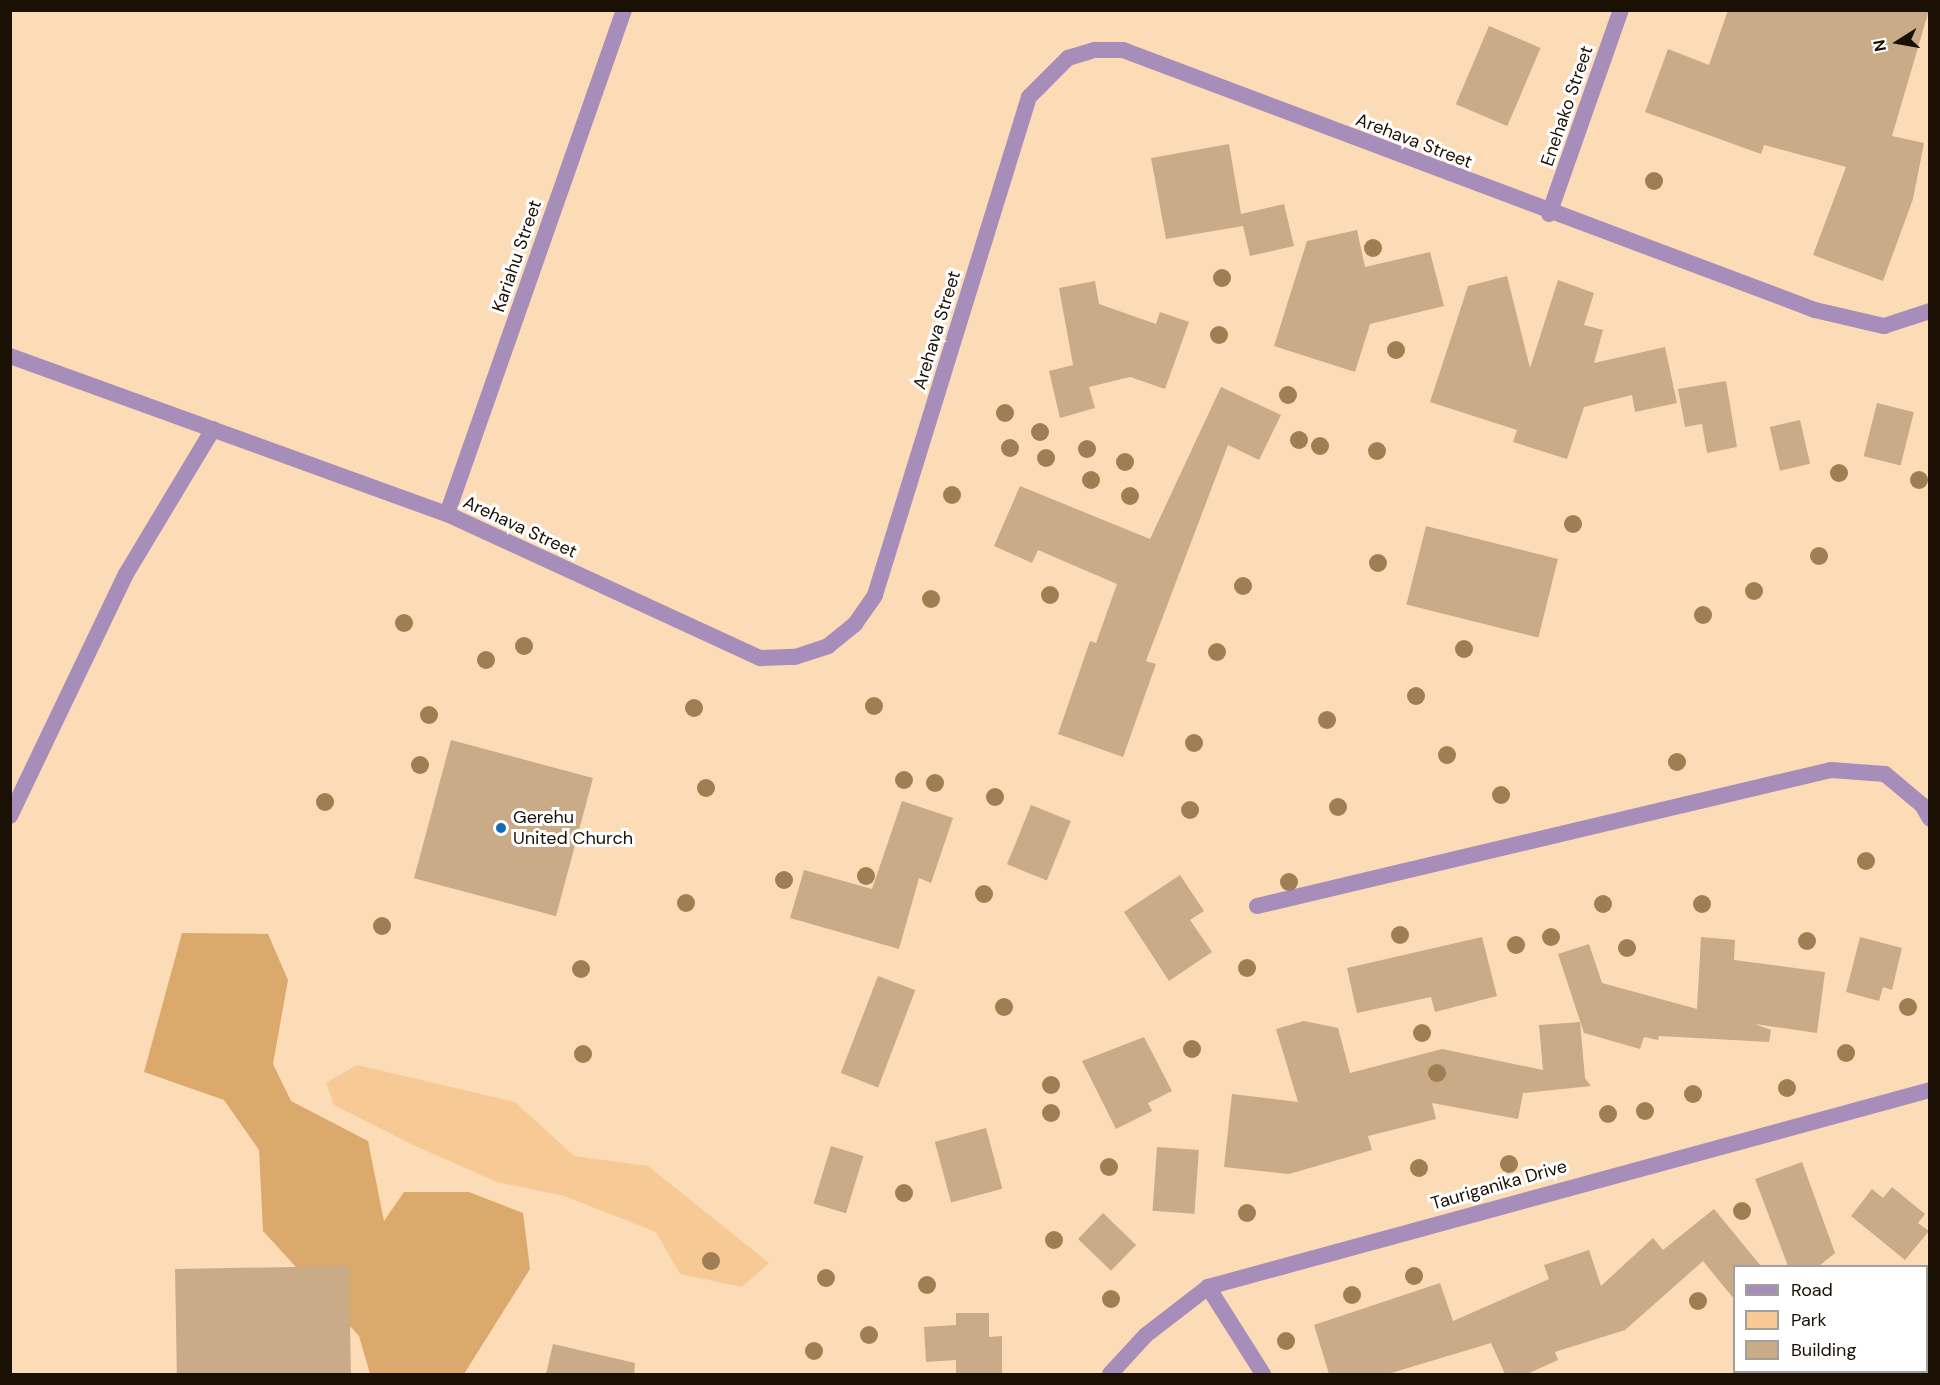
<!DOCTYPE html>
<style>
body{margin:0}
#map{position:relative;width:1940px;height:1385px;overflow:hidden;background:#fcdcb7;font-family:"DM Sans",sans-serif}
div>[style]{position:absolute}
.green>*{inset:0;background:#f7ca95}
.forest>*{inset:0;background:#dba96c}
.building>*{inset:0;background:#c9ab87;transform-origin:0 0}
.service>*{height:16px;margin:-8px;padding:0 8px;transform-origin:8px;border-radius:8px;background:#a78dba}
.minor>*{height:16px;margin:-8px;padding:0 8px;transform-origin:8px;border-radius:8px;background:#a78dba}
.trees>*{width:18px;height:18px;margin:-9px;border-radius:50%;background:#9e7e52}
.dots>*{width:16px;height:16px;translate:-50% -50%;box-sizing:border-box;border:3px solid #fff;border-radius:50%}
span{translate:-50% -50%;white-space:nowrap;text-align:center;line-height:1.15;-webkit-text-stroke:6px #fff;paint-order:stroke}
.street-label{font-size:18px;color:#1a1004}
.poi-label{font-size:18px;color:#1a1004}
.left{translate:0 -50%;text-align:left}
.frame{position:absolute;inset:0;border:12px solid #1a1004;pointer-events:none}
.legend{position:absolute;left:1733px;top:1265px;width:195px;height:108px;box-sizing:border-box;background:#fff;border:2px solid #a39f9b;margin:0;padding:8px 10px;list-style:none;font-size:18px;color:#1a1004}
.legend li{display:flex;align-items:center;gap:12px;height:30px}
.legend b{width:30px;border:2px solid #a39f9b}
.north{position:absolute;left:1868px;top:12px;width:60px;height:60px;-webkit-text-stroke:4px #fff;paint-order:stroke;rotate:259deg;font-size:16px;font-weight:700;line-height:24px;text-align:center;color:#1a1004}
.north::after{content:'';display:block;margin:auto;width:21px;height:27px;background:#1a1004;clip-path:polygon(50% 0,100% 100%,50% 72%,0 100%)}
</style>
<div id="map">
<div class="green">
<i style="clip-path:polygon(357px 1065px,515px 1102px,574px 1156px,648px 1166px,769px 1263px,742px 1287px,680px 1274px,656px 1232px,564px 1196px,497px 1182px,413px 1145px,334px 1105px,326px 1083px)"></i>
</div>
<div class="forest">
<i style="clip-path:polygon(182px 933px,268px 934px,288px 980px,273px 1064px,291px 1101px,368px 1141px,384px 1221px,404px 1192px,469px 1192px,523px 1213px,530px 1269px,464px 1374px,370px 1374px,359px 1336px,263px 1231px,259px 1150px,224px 1100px,144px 1072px)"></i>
</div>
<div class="building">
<i style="clip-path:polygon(1728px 10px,1929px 10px,1892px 136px,1924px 143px,1913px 199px,1883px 281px,1813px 255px,1846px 167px,1764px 145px,1761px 154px,1645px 112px,1668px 49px,1709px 65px)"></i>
<i style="left:1489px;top:26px;width:56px;height:85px;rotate:23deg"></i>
<i style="clip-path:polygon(1229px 144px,1241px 214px,1284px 204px,1294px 246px,1250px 256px,1243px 226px,1166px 239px,1151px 158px)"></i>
<i style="clip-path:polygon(1357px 230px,1365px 267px,1430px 252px,1444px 306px,1370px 324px,1355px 372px,1274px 346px,1307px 241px)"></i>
<i style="clip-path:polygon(1507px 276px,1530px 368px,1558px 280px,1594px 293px,1584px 325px,1603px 330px,1594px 363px,1665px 347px,1677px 403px,1635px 412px,1632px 395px,1584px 407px,1567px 459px,1513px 442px,1517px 430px,1430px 402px,1468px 286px)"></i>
<i style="clip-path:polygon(1095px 281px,1099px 304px,1156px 324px,1160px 312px,1189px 322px,1165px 389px,1130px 377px,1089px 387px,1095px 408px,1060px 418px,1049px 371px,1073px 365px,1059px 288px)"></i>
<i style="clip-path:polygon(1726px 381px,1737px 447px,1707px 453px,1702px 424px,1685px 427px,1678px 389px)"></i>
<i style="clip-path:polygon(1221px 387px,1281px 415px,1259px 460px,1228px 445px,1146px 661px,1156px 664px,1123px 757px,1058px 734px,1090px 641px,1096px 643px,1117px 584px,1038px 550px,1032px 563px,994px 546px,1020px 486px,1150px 539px)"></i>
<i style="left:1877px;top:403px;width:38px;height:55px;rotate:14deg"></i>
<i style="left:1800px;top:420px;width:45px;height:31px;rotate:77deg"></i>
<i style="left:1426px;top:526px;width:136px;height:81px;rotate:14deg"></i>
<i style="left:451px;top:740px;width:147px;height:143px;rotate:15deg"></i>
<i style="clip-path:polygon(902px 801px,953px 818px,931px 883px,919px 878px,899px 949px,790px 918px,804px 870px,872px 889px)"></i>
<i style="left:1031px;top:805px;width:43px;height:64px;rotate:22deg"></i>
<i style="clip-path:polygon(1180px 875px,1204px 911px,1190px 920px,1212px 952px,1169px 981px,1124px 912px)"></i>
<i style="clip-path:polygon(1482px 937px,1497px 996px,1435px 1012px,1431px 997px,1357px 1013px,1347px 968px)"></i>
<i style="clip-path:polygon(1701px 937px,1735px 940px,1734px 960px,1825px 972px,1817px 1033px,1755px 1024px,1771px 1030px,1769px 1042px,1659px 1036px,1658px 1040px,1644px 1037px,1640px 1049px,1584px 1033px,1558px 954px,1589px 944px,1602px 983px,1697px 1009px)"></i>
<i style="clip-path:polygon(1860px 937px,1902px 948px,1892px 990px,1883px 987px,1879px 1001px,1846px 992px)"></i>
<i style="left:878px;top:976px;width:40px;height:104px;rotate:21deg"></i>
<i style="clip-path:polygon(1304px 1021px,1338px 1028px,1350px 1073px,1442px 1049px,1543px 1070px,1539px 1025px,1580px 1022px,1585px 1078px,1591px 1086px,1523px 1093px,1518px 1119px,1432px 1103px,1436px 1119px,1368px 1136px,1372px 1150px,1289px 1174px,1224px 1167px,1232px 1094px,1298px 1102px,1276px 1029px)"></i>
<i style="clip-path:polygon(1144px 1037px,1172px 1091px,1148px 1103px,1152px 1111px,1116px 1129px,1082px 1061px)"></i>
<i style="left:986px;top:1128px;width:63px;height:53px;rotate:75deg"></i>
<i style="left:831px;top:1146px;width:34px;height:60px;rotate:17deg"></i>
<i style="left:1157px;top:1147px;width:42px;height:64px;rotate:4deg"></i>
<i style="clip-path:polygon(1802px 1162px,1835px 1253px,1819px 1266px,1788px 1266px,1755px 1179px)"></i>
<i style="clip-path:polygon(1892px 1187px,1925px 1214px,1918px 1223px,1929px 1231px,1905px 1260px,1851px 1216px,1872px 1189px,1883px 1198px)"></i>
<i style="clip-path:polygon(1714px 1209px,1761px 1266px,1734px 1266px,1734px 1299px,1703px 1261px,1625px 1330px,1555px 1352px,1558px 1360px,1527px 1374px,1505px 1374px,1491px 1343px,1388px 1374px,1329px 1374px,1314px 1325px,1440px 1283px,1453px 1321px,1549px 1279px,1544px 1265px,1589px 1250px,1601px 1286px,1653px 1238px,1663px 1250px)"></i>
<i style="left:1103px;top:1213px;width:46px;height:36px;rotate:44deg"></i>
<i style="left:349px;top:1266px;width:108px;height:174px;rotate:89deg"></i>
<i style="clip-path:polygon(956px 1313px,989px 1313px,989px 1337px,1002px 1336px,1002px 1374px,956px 1374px,956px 1360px,926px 1362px,924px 1327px,956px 1325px)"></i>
<i style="clip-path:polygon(553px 1344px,635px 1363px,634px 1374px,546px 1374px)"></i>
</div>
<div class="service">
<i style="left:10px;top:816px;width:268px;rotate:-64.4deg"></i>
<i style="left:126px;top:574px;width:169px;rotate:-59deg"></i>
<i style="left:1257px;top:906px;width:590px;rotate:-13.33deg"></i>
<i style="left:1831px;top:770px;width:54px;rotate:4.2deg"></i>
<i style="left:1885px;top:774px;width:48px;rotate:40deg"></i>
<i style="left:1922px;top:805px;width:16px;rotate:60deg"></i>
</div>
<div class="minor">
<i style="left:1549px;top:214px;width:216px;rotate:-70.6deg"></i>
<i style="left:10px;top:356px;width:465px;rotate:19.9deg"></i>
<i style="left:447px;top:514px;width:345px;rotate:24.7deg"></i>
<i style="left:760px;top:658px;width:35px;rotate:-2deg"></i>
<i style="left:795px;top:657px;width:35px;rotate:-18deg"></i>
<i style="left:828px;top:646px;width:35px;rotate:-39deg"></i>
<i style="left:855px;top:624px;width:35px;rotate:-55deg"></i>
<i style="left:875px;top:595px;width:521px;rotate:-72.82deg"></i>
<i style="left:1029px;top:97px;width:55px;rotate:-45deg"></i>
<i style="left:1068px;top:58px;width:28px;rotate:-17deg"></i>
<i style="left:1095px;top:50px;width:28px"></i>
<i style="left:1123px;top:50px;width:739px;rotate:20.59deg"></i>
<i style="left:1815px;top:310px;width:71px;rotate:13.1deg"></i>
<i style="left:1884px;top:326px;width:48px;rotate:-18.1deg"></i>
<i style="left:447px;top:514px;width:534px;rotate:-70.65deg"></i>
<i style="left:1208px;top:1287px;width:103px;rotate:57.7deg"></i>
<i style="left:1110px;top:1374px;width:53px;rotate:-47.3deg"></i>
<i style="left:1146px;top:1335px;width:78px;rotate:-37.7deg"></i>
<i style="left:1208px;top:1287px;width:748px;rotate:-15.26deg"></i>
</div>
<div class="trees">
<i style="left:1654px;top:181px"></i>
<i style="left:1373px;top:248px"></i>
<i style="left:1222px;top:278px"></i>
<i style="left:1219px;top:335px"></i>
<i style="left:1396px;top:350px"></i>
<i style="left:1288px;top:395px"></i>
<i style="left:1005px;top:413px"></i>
<i style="left:1040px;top:432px"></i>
<i style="left:1299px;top:440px"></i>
<i style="left:1320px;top:446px"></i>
<i style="left:1010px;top:448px"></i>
<i style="left:1087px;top:449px"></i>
<i style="left:1377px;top:451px"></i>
<i style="left:1046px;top:458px"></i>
<i style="left:1125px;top:462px"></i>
<i style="left:1839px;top:473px"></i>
<i style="left:1091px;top:480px"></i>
<i style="left:1919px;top:480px"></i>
<i style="left:952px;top:495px"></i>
<i style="left:1130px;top:496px"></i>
<i style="left:1573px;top:524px"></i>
<i style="left:1819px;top:556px"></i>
<i style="left:1378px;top:563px"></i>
<i style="left:1243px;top:586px"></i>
<i style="left:1754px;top:591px"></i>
<i style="left:1050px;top:595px"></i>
<i style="left:931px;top:599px"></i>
<i style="left:1703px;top:615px"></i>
<i style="left:404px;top:623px"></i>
<i style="left:524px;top:646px"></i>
<i style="left:1464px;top:649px"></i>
<i style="left:1217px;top:652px"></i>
<i style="left:486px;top:660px"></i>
<i style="left:1416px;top:696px"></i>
<i style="left:874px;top:706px"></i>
<i style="left:694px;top:708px"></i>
<i style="left:429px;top:715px"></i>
<i style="left:1327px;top:720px"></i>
<i style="left:1194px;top:743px"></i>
<i style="left:1447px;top:755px"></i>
<i style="left:1677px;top:762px"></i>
<i style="left:420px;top:765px"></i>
<i style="left:904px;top:780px"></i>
<i style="left:935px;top:783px"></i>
<i style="left:706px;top:788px"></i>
<i style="left:1501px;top:795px"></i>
<i style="left:995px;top:797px"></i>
<i style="left:325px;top:802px"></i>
<i style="left:1338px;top:807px"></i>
<i style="left:1190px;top:810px"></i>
<i style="left:1866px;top:861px"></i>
<i style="left:866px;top:876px"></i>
<i style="left:784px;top:880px"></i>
<i style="left:1289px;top:882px"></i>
<i style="left:984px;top:894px"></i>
<i style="left:686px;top:903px"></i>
<i style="left:1603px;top:904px"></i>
<i style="left:1702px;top:904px"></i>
<i style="left:382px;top:926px"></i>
<i style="left:1400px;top:935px"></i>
<i style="left:1551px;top:937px"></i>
<i style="left:1807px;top:941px"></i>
<i style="left:1516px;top:945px"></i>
<i style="left:1627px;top:948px"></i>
<i style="left:1247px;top:968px"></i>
<i style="left:581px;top:969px"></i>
<i style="left:1004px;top:1007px"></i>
<i style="left:1908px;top:1007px"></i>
<i style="left:1422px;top:1033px"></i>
<i style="left:1192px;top:1049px"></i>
<i style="left:1846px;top:1053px"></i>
<i style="left:583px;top:1054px"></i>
<i style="left:1437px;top:1073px"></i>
<i style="left:1051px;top:1085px"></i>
<i style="left:1787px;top:1088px"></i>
<i style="left:1693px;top:1094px"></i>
<i style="left:1645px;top:1111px"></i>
<i style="left:1051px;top:1113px"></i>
<i style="left:1608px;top:1114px"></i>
<i style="left:1509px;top:1164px"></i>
<i style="left:1109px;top:1167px"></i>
<i style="left:1419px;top:1168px"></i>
<i style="left:904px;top:1193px"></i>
<i style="left:1742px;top:1211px"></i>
<i style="left:1247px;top:1213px"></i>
<i style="left:1054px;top:1240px"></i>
<i style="left:711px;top:1261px"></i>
<i style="left:1414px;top:1276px"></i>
<i style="left:826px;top:1278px"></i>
<i style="left:927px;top:1285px"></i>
<i style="left:1352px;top:1295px"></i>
<i style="left:1111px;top:1299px"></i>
<i style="left:1698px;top:1301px"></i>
<i style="left:869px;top:1335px"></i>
<i style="left:1286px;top:1341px"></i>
<i style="left:814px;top:1351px"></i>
</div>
<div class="dots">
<i style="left:501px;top:828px;background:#126ab7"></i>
</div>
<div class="street-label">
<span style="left:1567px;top:106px;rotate:-71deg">Enehako Street</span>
<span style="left:1414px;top:141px;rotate:21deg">Arehava Street</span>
<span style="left:517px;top:256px;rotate:-71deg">Kariahu Street</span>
<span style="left:937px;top:330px;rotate:-73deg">Arehava Street</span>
<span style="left:520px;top:527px;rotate:25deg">Arehava Street</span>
<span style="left:1499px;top:1185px;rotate:-16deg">Tauriganika Drive</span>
</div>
<div class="poi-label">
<span class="left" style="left:513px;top:828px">Gerehu<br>United Church</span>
</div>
<div class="frame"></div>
<ul class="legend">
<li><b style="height:8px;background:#a78dba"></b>Road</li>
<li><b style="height:16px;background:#f7ca95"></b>Park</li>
<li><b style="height:16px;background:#c9ab87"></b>Building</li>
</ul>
<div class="north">N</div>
</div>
